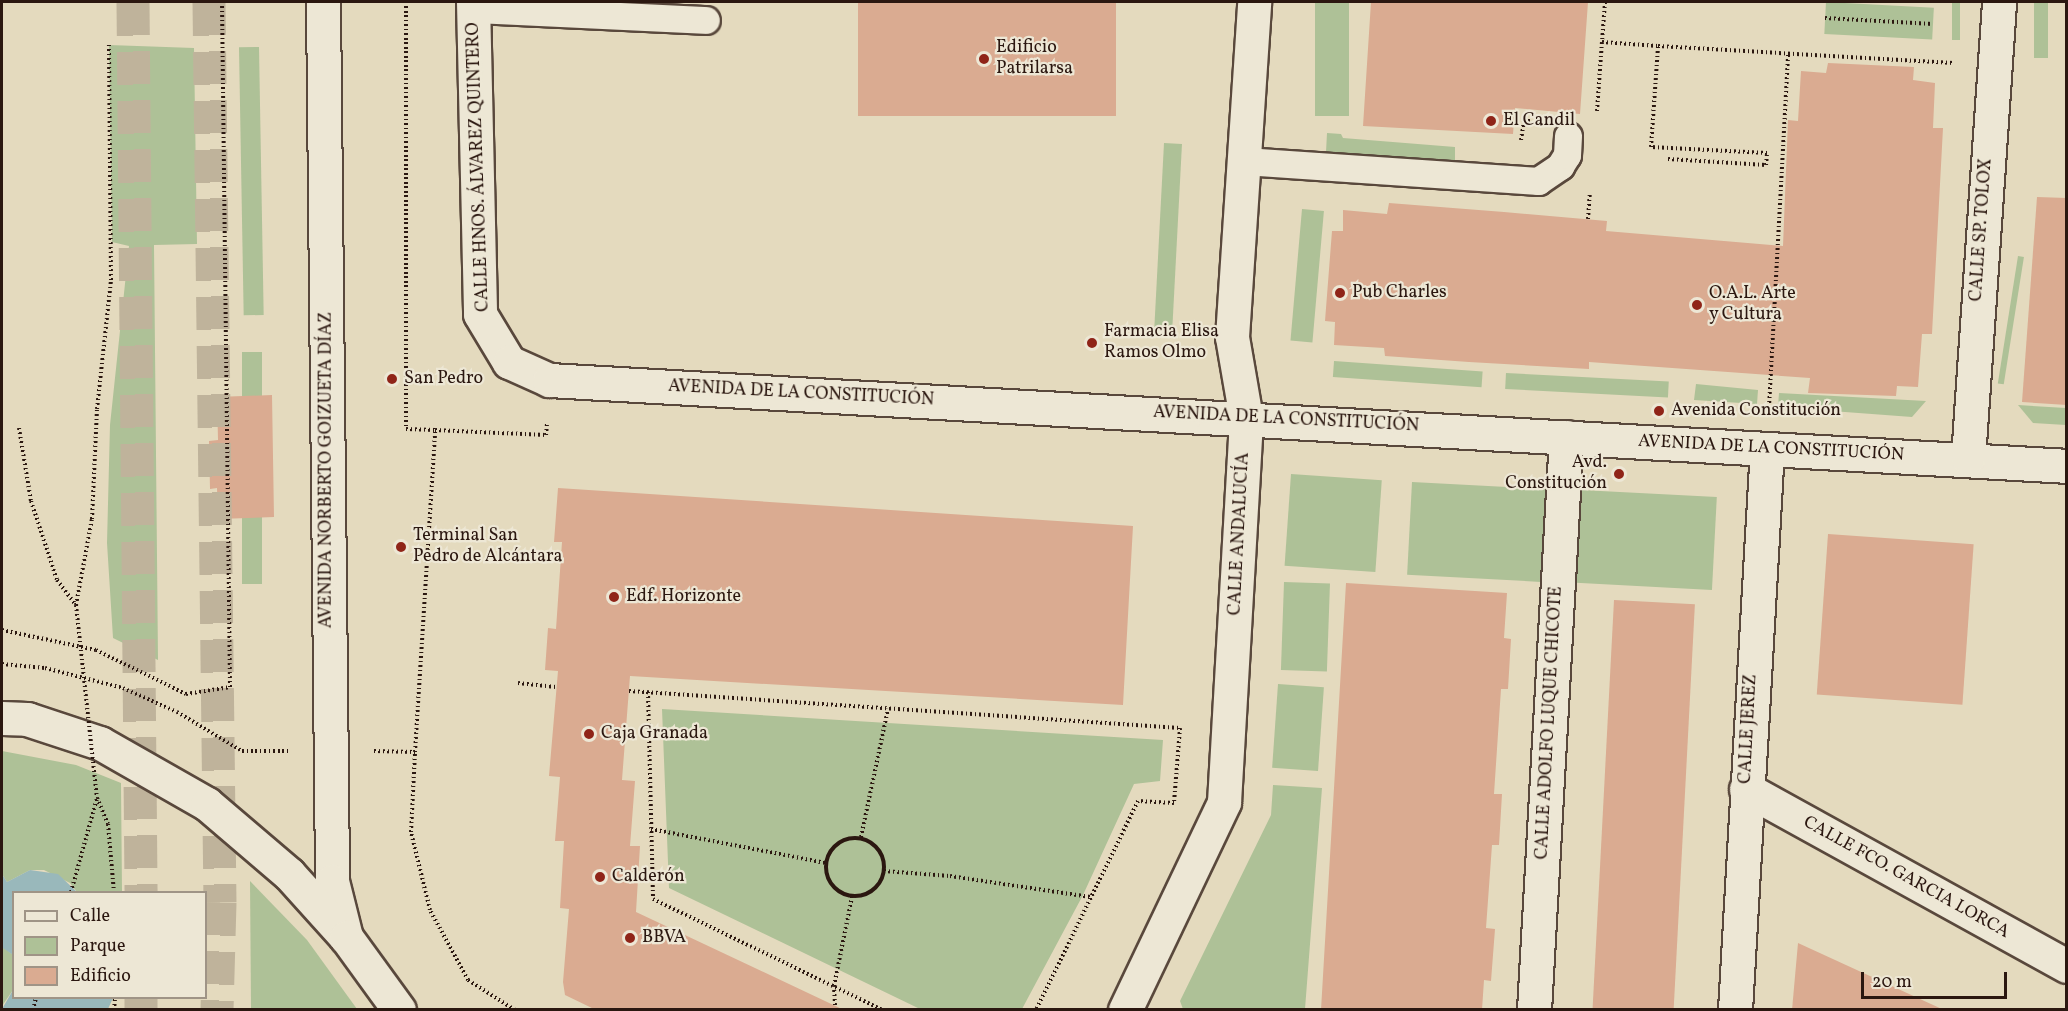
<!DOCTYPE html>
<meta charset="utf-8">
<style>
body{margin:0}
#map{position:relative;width:2068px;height:1011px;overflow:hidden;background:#e4dabe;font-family:Vollkorn,serif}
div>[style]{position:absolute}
.green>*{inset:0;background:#aec197;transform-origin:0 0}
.water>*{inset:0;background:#99b8bb}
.building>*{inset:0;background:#daab91;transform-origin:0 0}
.motorway-tunnel>*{height:33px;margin-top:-16.5px;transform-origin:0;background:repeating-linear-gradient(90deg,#bfb39b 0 33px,transparent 0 49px)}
.path>*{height:4px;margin-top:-2px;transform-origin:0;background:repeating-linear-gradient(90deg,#2b1710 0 1.5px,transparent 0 4.5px)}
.path>.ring{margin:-2px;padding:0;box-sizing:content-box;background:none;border:4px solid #2b1710;border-radius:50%}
.roads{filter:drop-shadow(2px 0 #59483c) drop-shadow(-2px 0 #59483c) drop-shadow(0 2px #59483c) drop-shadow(0 -2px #59483c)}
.service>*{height:27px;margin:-13.5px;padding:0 13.5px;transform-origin:13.5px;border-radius:13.5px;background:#ede7d5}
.pedestrian>*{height:33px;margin:-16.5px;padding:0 16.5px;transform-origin:16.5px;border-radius:16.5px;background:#ede7d5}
.minor>*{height:33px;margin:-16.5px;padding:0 16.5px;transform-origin:16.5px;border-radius:16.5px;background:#ede7d5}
.tertiary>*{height:33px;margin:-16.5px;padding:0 16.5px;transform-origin:16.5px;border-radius:16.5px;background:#ede7d5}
.path-bridge>*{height:4px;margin-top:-2px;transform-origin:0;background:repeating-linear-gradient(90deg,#2b1710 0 1.5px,transparent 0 4.5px)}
.dots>*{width:16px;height:16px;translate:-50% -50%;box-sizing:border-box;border:3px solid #ede7d5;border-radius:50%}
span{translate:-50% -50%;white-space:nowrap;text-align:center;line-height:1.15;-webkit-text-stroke:4.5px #ede7d5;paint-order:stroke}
.poi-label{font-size:18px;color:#2b1710}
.left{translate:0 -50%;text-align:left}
.right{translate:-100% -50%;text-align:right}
.street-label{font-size:18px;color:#2b1710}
.frame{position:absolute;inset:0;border:3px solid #2b1710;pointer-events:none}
.legend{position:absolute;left:12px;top:891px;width:195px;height:108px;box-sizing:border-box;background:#ede7d5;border:2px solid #9f9486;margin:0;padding:8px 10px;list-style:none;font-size:18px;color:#2b1710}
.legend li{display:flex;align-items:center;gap:12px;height:30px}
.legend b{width:30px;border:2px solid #9f9486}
.scale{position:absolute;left:1861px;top:972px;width:146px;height:27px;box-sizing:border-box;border:3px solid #2b1710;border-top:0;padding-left:8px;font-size:18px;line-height:21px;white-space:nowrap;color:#2b1710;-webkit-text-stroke:4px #ede7d5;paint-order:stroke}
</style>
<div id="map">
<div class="green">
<i style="left:1315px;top:2px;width:34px;height:114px"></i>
<i style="left:1826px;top:2px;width:108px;height:32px;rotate:3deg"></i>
<i style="left:1952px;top:2px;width:8px;height:38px"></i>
<i style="left:2034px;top:2px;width:14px;height:56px"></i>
<i style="clip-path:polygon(109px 45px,194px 48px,197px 244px,154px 245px,158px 660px,113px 638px,107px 543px,110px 425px,129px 246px,112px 242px)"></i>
<i style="left:259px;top:47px;width:268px;height:20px;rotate:89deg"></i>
<i style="clip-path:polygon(1327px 133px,1341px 134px,1343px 138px,1455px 147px,1455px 162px,1326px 152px)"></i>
<i style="left:1164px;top:143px;width:18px;height:187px;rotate:3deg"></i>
<i style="left:1302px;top:209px;width:22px;height:132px;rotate:5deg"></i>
<i style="left:2018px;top:256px;width:6px;height:129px;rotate:9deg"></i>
<i style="left:242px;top:352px;width:20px;height:232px"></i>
<i style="left:1334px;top:361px;width:149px;height:16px;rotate:4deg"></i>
<i style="left:1506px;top:373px;width:163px;height:16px;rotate:3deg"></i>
<i style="clip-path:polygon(1696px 384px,1758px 390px,1757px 404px,1694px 400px)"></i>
<i style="clip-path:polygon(1779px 393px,1926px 401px,1912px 417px,1778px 407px)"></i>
<i style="clip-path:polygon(2018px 405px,2066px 408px,2066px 425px,2033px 423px)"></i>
<i style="left:1291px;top:474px;width:91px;height:92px;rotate:4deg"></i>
<i style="left:1412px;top:482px;width:134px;height:93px;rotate:3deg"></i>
<i style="left:1581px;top:490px;width:136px;height:93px;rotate:3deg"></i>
<i style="left:1284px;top:582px;width:46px;height:88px;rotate:2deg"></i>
<i style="left:1278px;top:684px;width:46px;height:84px;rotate:4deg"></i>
<i style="clip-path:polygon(662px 709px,1163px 740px,1160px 781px,1134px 784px,1083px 895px,1022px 1009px,920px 1009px,669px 888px)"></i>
<i style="clip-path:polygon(2px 751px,76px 765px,121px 783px,122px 892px,77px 892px,70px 883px,44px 870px,30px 870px,7px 882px,2px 874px)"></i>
<i style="clip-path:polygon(1273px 785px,1322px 788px,1305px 1009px,1183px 1009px,1180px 1001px,1271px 815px)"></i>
<i style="clip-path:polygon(250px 881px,307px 940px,357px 1009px,251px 1009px)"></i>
<i style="clip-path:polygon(3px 947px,13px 955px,13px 990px,2px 1006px)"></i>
</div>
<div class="water">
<i style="clip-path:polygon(30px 870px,58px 874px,77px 892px,14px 892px,13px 955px,3px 948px,2px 959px,2px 874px,7px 882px)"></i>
<i style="clip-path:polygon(13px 990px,14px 998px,113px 998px,108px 1009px,2px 1009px)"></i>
</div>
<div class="building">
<i style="left:858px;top:2px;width:258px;height:114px"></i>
<i style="clip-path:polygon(1371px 2px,1588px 2px,1580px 114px,1515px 108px,1513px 134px,1363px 126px)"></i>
<i style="clip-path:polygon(1828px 63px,1914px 67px,1913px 80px,1935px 83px,1933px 128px,1943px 128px,1932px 334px,1922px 334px,1918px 387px,1897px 386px,1896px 396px,1808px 393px,1810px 378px,1589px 362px,1589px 369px,1469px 362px,1385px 356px,1384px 348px,1334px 345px,1335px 322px,1325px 321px,1332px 231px,1343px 231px,1343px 210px,1387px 214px,1389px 203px,1504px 212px,1607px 221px,1606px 231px,1783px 246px,1788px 120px,1798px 121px,1801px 71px,1826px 73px)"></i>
<i style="clip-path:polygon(2037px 197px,2067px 198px,2067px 405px,2022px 402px)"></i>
<i style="clip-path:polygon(272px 395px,274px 517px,218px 519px,217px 488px,210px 489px,209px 441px,218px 440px,217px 397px)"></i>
<i style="clip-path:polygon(558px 488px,1133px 526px,1123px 705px,630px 676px,622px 780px,635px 781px,630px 846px,640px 846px,636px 912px,844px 1010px,596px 1010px,565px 995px,563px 982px,569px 909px,560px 908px,564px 841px,555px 841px,560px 777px,549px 776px,558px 671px,545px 670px,548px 628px,556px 629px,562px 542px,554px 542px)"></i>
<i style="left:1828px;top:534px;width:146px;height:161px;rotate:4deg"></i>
<i style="clip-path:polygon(1346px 583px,1507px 593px,1504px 638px,1511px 639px,1508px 689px,1501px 689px,1494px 794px,1502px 794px,1499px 845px,1492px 845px,1486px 928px,1495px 929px,1491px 981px,1484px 980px,1482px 1010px,1321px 1010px)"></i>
<i style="left:1614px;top:600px;width:81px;height:411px;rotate:3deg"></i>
<i style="clip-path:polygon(1798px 943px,1944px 1010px,1792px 1010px)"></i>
</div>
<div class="motorway-tunnel">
<i style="left:133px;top:2px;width:890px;rotate:89.48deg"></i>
<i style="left:209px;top:2px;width:900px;rotate:89.3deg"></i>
<i style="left:220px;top:902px;width:108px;rotate:91.6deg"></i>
<i style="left:141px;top:1010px;width:12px;rotate:-90deg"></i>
</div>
<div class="path">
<i style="left:406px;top:2px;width:427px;rotate:90deg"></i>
<i style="left:406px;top:429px;width:29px;rotate:2deg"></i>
<i style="left:1605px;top:2px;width:40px;rotate:94.3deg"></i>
<i style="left:1602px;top:42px;width:56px;rotate:4.1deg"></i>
<i style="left:1825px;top:18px;width:108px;rotate:3.2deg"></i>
<i style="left:1597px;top:111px;width:69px;rotate:-85.9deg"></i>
<i style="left:1521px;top:140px;width:19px;rotate:-81deg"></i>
<i style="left:1524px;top:121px;width:8px"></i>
<i style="left:1668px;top:159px;width:98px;rotate:3.5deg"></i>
<i style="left:1766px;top:165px;width:12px;rotate:-85deg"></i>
<i style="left:1767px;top:153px;width:116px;rotate:-177deg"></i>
<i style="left:1651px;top:147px;width:101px;rotate:-86deg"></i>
<i style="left:1658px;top:46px;width:296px;rotate:3.3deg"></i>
<i style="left:1588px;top:219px;width:26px;rotate:-86deg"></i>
<i style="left:1769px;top:407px;width:355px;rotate:-86.9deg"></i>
<i style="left:19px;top:428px;width:74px;rotate:80.7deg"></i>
<i style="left:76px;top:605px;width:87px;rotate:-79.5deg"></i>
<i style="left:92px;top:519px;width:110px;rotate:-87.4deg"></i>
<i style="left:97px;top:409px;width:130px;rotate:-83.8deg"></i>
<i style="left:111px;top:280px;width:235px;rotate:-90.5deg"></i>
<i style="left:2px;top:630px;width:96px;rotate:12deg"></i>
<i style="left:96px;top:650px;width:100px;rotate:26.1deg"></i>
<i style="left:186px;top:694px;width:45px;rotate:-9deg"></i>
<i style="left:230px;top:687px;width:685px;rotate:-90.67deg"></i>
<i style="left:2px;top:664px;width:43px;rotate:5.3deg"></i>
<i style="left:45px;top:668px;width:81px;rotate:14.4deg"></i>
<i style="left:123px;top:688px;width:59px;rotate:24deg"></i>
<i style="left:177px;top:712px;width:76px;rotate:31deg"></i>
<i style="left:242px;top:751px;width:46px"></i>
<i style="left:518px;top:683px;width:38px;rotate:6deg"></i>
<i style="left:629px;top:691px;width:552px;rotate:3.84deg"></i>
<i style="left:1180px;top:728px;width:75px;rotate:94.6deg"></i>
<i style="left:1174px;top:803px;width:36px;rotate:-177deg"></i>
<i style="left:1138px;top:801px;width:233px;rotate:116deg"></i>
<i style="left:648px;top:692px;width:207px;rotate:88.6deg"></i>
<i style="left:653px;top:899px;width:255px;rotate:25.8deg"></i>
<i style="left:374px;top:751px;width:41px;rotate:1.4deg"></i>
<i style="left:651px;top:829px;width:178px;rotate:11deg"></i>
<i style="left:861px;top:837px;width:131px;rotate:-78.1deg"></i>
<i class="ring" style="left:826px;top:838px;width:54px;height:54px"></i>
<i style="left:884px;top:871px;width:66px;rotate:4.3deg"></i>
<i style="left:950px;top:876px;width:142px;rotate:8.5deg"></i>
<i style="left:71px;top:892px;width:98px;rotate:-74.5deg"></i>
<i style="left:835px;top:1005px;width:19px;rotate:-93deg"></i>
<i style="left:834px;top:986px;width:91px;rotate:-78.6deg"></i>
<i style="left:33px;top:1010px;width:12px;rotate:-76deg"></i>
<i style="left:114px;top:1010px;width:12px;rotate:-85deg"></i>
<i style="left:515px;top:1010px;width:56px;rotate:-147.4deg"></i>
<i style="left:468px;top:980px;width:80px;rotate:-118.5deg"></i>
<i style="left:430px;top:910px;width:80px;rotate:-103.7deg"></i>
<i style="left:411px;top:832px;width:80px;rotate:-87.1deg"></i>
<i style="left:415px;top:752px;width:323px;rotate:-86.4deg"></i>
<i style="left:435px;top:430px;width:111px;rotate:2.6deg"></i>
<i style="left:546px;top:435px;width:12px;rotate:-85deg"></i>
</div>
<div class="roads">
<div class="service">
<i style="left:473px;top:9px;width:233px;rotate:2.7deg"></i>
<i style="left:1244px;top:161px;width:295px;rotate:3.9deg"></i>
<i style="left:1538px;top:181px;width:27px;rotate:-34deg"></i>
<i style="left:1560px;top:166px;width:13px;rotate:-58deg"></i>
<i style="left:1567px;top:155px;width:19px;rotate:-87deg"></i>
</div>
<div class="pedestrian">
<i style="left:1534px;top:1010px;width:574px;rotate:-86.8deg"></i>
</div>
<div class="minor">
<i style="left:323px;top:2px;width:879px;rotate:89.41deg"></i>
<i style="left:332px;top:881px;width:58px;rotate:76deg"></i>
<i style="left:473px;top:2px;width:312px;rotate:88.7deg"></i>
<i style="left:480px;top:314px;width:56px;rotate:58.9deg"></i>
<i style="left:509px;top:362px;width:44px;rotate:24.2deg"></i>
<i style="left:549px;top:380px;width:1519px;rotate:3.24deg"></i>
<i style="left:1968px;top:458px;width:457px;rotate:-86.1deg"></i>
<i style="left:1746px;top:789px;width:366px;rotate:28.9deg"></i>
<i style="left:1125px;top:1010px;width:230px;rotate:-64.5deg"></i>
<i style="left:1224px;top:802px;width:385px;rotate:-86.7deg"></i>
<i style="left:1246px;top:418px;width:82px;rotate:-99.8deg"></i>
<i style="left:1232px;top:337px;width:336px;rotate:-86.2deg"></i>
<i style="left:1735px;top:1010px;width:562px;rotate:-86.74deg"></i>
</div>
<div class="tertiary">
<i style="left:2px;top:718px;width:25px;rotate:2deg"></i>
<i style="left:27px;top:719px;width:77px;rotate:18.2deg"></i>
<i style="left:100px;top:743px;width:123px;rotate:29.7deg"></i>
<i style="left:207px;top:804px;width:108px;rotate:40.5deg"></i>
<i style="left:289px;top:874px;width:85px;rotate:47.9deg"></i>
<i style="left:346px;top:937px;width:90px;rotate:54deg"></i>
</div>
</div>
<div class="path-bridge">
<i style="left:31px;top:501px;width:83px;rotate:71.8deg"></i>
<i style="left:57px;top:580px;width:31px;rotate:53deg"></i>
<i style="left:76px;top:605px;width:194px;rotate:83.8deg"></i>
<i style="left:97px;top:798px;width:28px;rotate:67deg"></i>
<i style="left:108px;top:824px;width:68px;rotate:85deg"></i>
</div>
<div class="dots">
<i style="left:984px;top:59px;background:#8f2418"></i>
<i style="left:1491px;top:121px;background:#8f2418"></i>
<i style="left:1340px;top:293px;background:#8f2418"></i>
<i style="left:1697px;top:305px;background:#8f2418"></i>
<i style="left:1092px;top:343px;background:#8f2418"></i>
<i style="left:392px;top:379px;background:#8f2418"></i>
<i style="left:1659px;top:411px;background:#8f2418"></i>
<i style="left:1619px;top:474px;background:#8f2418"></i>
<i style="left:401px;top:547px;background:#8f2418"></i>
<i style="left:614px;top:597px;background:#8f2418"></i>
<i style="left:589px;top:734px;background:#8f2418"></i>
<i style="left:600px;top:877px;background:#8f2418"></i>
<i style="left:630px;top:938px;background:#8f2418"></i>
</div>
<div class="poi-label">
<span class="left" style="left:996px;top:59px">Edificio<br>Patrilarsa</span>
<span class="left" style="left:1503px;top:121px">El Candil</span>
<span class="left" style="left:1352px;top:293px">Pub Charles</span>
<span class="left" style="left:1709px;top:305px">O.A.L. Arte<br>y Cultura</span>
<span class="left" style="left:1104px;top:343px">Farmacia Elisa<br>Ramos Olmo</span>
<span class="left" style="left:404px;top:379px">San Pedro</span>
<span class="left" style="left:1671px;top:411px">Avenida Constitución</span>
<span class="right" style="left:1607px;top:474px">Avd.<br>Constitución</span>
<span class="left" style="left:413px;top:547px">Terminal San<br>Pedro de Alcántara</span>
<span class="left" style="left:626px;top:597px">Edf. Horizonte</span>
<span class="left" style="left:601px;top:734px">Caja Granada</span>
<span class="left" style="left:612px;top:877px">Calderón</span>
<span class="left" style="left:642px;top:938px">BBVA</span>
</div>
<div class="street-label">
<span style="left:479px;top:167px;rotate:-92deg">CALLE HNOS. ÁLVAREZ QUINTERO</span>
<span style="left:1982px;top:230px;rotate:-86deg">CALLE SP. TOLOX</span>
<span style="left:801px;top:394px;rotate:3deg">AVENIDA DE LA CONSTITUCIÓN</span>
<span style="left:1286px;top:420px;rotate:3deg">AVENIDA DE LA CONSTITUCIÓN</span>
<span style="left:1771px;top:449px;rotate:3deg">AVENIDA DE LA CONSTITUCIÓN</span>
<span style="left:327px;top:470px;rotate:-90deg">AVENIDA NORBERTO GOIZUETA DÍAZ</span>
<span style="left:1240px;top:534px;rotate:-87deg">CALLE ANDALUCÍA</span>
<span style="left:1550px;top:723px;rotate:-87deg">CALLE ADOLFO LUQUE CHICOTE</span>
<span style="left:1749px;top:729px;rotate:-87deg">CALLE JEREZ</span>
<span style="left:1906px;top:878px;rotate:29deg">CALLE FCO. GARCIA LORCA</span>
</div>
<div class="frame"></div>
<ul class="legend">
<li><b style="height:8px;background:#ede7d5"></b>Calle</li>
<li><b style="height:16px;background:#aec197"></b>Parque</li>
<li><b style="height:16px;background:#daab91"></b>Edificio</li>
</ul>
<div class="scale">20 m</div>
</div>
